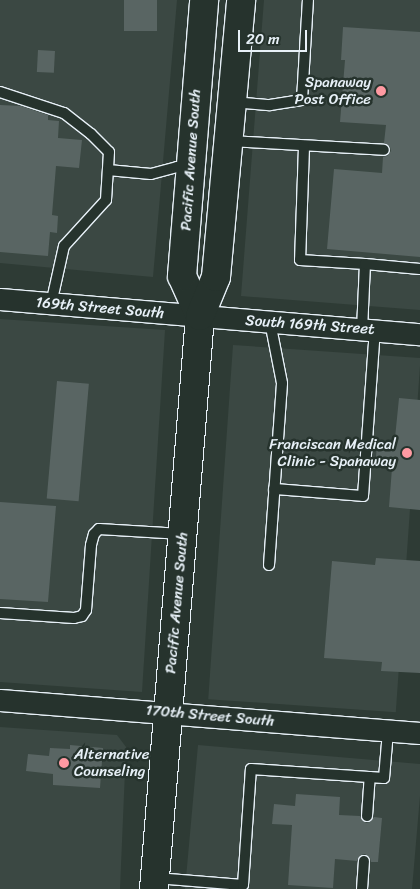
<!DOCTYPE html>
<style>
body{margin:0}
#map{position:relative;width:420px;height:889px;overflow:hidden;background:#2e3b35;font-family:Sriracha,sans-serif}
div>[style]{position:absolute}
.built>*{inset:0;background:#3b4843;transform-origin:0 0}
.building>*{inset:0;background:#596563;transform-origin:0 0}
.roads{filter:drop-shadow(1px 0 #e8f1f8) drop-shadow(-1px 0 #e8f1f8) drop-shadow(0 1px #e8f1f8) drop-shadow(0 -1px #e8f1f8)}
.service>*{height:10px;margin:-5px;padding:0 5px;transform-origin:5px;border-radius:5px;background:#26332d}
.minor>*{height:21px;margin:-10.5px;padding:0 10.5px;transform-origin:10.5px;border-radius:10.5px;background:#26332d}
.primary>*{height:28px;margin:-14px;padding:0 14px;transform-origin:14px;border-radius:14px;background:#26332d}
.dots>*{width:14px;height:14px;translate:-50% -50%;box-sizing:border-box;border:2px solid #26332d;border-radius:50%}
span{translate:-50% -50%;white-space:nowrap;text-align:center;line-height:1.15;-webkit-text-stroke:5px #26332d;paint-order:stroke}
.poi-label{font-size:15px;color:#e8f1f8}
.right{translate:-100% -50%;text-align:right}
.left{translate:0 -50%;text-align:left}
.street-label{font-size:15px;color:#e8f1f8}
.scale{position:absolute;left:238px;top:30px;width:69px;height:22px;box-sizing:border-box;border:2px solid #e8f1f8;border-top:0;padding-left:6px;font-size:15px;line-height:18px;white-space:nowrap;color:#e8f1f8;-webkit-text-stroke:4px #26332d;paint-order:stroke}
</style>
<div id="map">
<div class="built">
<i style="clip-path:polygon(0 0,177px 0,153px 277px,0 263px)"></i>
<i style="clip-path:polygon(264px 0,420px 0,420px 310px,241px 296px)"></i>
<i style="clip-path:polygon(0 319px,165px 330px,142px 692px,0 682px)"></i>
<i style="left:233px;top:345px;width:188px;height:355px;rotate:4deg"></i>
<i style="clip-path:polygon(0 727px,117px 735px,126px 747px,120px 889px,0 889px)"></i>
<i style="clip-path:polygon(198px 745px,420px 764px,420px 796px,412px 889px,185px 889px)"></i>
</div>
<div class="building">
<i style="left:124px;top:0;width:33px;height:31px"></i>
<i style="clip-path:polygon(343px 27px,420px 32px,420px 257px,327px 249px,334px 169px,382px 173px,383px 157px,387px 156px,391px 151px,390px 147px,384px 143px,386px 125px,340px 122px,345px 60px,341px 60px)"></i>
<i style="left:38px;top:50px;width:17px;height:22px;rotate:3deg"></i>
<i style="clip-path:polygon(0 105px,21px 106px,48px 115px,48px 120px,59px 121px,58px 138px,82px 140px,79px 168px,56px 166px,52px 215px,58px 216px,57px 233px,50px 232px,48px 256px,0 252px)"></i>
<i style="left:57px;top:381px;width:32px;height:118px;rotate:5deg"></i>
<i style="clip-path:polygon(399px 398px,420px 400px,420px 510px,389px 507px,392px 468px,375px 466px,377px 446px,394px 448px)"></i>
<i style="clip-path:polygon(0 502px,56px 506px,48px 602px,0 599px)"></i>
<i style="clip-path:polygon(376px 558px,420px 561px,420px 673px,381px 671px,382px 662px,324px 658px,332px 561px,375px 565px)"></i>
<i style="clip-path:polygon(70px 745px,103px 748px,100px 788px,53px 785px,53px 774px,26px 771px,28px 754px,49px 756px,50px 748px,70px 749px)"></i>
<i style="clip-path:polygon(296px 794px,340px 797px,339px 815px,360px 816px,366px 823px,370px 822px,374px 817px,382px 818px,378px 862px,371px 862px,370px 858px,365px 854px,361px 855px,357px 861px,335px 859px,333px 888px,288px 885px,292px 825px,272px 824px,274px 804px,295px 806px)"></i>
</div>
<div class="roads">
<div class="service">
<i style="left:0;top:92px;width:67px;rotate:18.2deg"></i>
<i style="left:64px;top:113px;width:34px;rotate:38deg"></i>
<i style="left:91px;top:134px;width:25px;rotate:45deg"></i>
<i style="left:109px;top:152px;width:48px;rotate:93.6deg"></i>
<i style="left:106px;top:200px;width:62px;rotate:132.4deg"></i>
<i style="left:64px;top:246px;width:59px;rotate:102.6deg"></i>
<i style="left:233px;top:102px;width:37px;rotate:5deg"></i>
<i style="left:270px;top:105px;width:32px;rotate:-9deg"></i>
<i style="left:302px;top:100px;width:100px;rotate:-86.6deg"></i>
<i style="left:230px;top:141px;width:154px;rotate:3.3deg"></i>
<i style="left:304px;top:147px;width:113px;rotate:92deg"></i>
<i style="left:300px;top:260px;width:65px;rotate:3.5deg"></i>
<i style="left:365px;top:264px;width:65px;rotate:92.6deg"></i>
<i style="left:108px;top:170px;width:43px;rotate:5.3deg"></i>
<i style="left:151px;top:174px;width:27px;rotate:-15deg"></i>
<i style="left:177px;top:167px;width:11px;rotate:15deg"></i>
<i style="left:365px;top:264px;width:55px;rotate:5.2deg"></i>
<i style="left:274px;top:489px;width:89px;rotate:4.5deg"></i>
<i style="left:363px;top:496px;width:166px;rotate:-85.9deg"></i>
<i style="left:269px;top:565px;width:182px;rotate:-85.9deg"></i>
<i style="left:282px;top:383px;width:62px;rotate:-101.1deg"></i>
<i style="left:0;top:613px;width:74px;rotate:3.9deg"></i>
<i style="left:74px;top:618px;width:8px;rotate:-14deg"></i>
<i style="left:82px;top:616px;width:7px;rotate:-56deg"></i>
<i style="left:86px;top:610px;width:65px;rotate:-85.6deg"></i>
<i style="left:91px;top:545px;width:11px;rotate:-75deg"></i>
<i style="left:94px;top:534px;width:7px;rotate:-45deg"></i>
<i style="left:99px;top:529px;width:83px;rotate:3.4deg"></i>
<i style="left:367px;top:816px;width:39px;rotate:-86deg"></i>
<i style="left:156px;top:878px;width:87px;rotate:4.6deg"></i>
<i style="left:243px;top:885px;width:116px;rotate:-86.1deg"></i>
<i style="left:251px;top:769px;width:133px;rotate:3.9deg"></i>
<i style="left:384px;top:778px;width:47px;rotate:-85.1deg"></i>
<i style="left:362px;top:889px;width:28px;rotate:-86deg"></i>
</div>
<div class="minor">
<i style="left:0;top:299px;width:421px;rotate:4.8deg"></i>
<i style="left:0;top:700px;width:421px;rotate:4.5deg"></i>
</div>
<div class="primary">
<i style="left:200px;top:316px;width:44px;rotate:-114.2deg"></i>
<i style="left:182px;top:276px;width:277px;rotate:-85.4deg"></i>
<i style="left:154px;top:889px;width:575px;rotate:-85.41deg"></i>
<i style="left:200px;top:316px;width:42px;rotate:-67.7deg"></i>
<i style="left:216px;top:277px;width:278px;rotate:-84.8deg"></i>
</div>
</div>
<div class="dots">
<i style="left:381px;top:91px;background:#ff9aa2"></i>
<i style="left:407px;top:453px;background:#ff9aa2"></i>
<i style="left:64px;top:763px;background:#ff9aa2"></i>
</div>
<div class="poi-label">
<span class="right" style="left:371px;top:91px">Spanaway<br>Post Office</span>
<span class="right" style="left:396px;top:453px">Franciscan Medical<br>Clinic - Spanaway</span>
<span class="left" style="left:74px;top:763px">Alternative<br>Counseling</span>
</div>
<div class="street-label">
<span style="left:191px;top:160px;rotate:-86deg">Pacific Avenue South</span>
<span style="left:100px;top:308px;rotate:5deg">169th Street South</span>
<span style="left:310px;top:325px;rotate:4deg">South 169th Street</span>
<span style="left:177px;top:603px;rotate:-85deg">Pacific Avenue South</span>
<span style="left:210px;top:716px;rotate:5deg">170th Street South</span>
</div>
<div class="scale">20 m</div>
</div>
